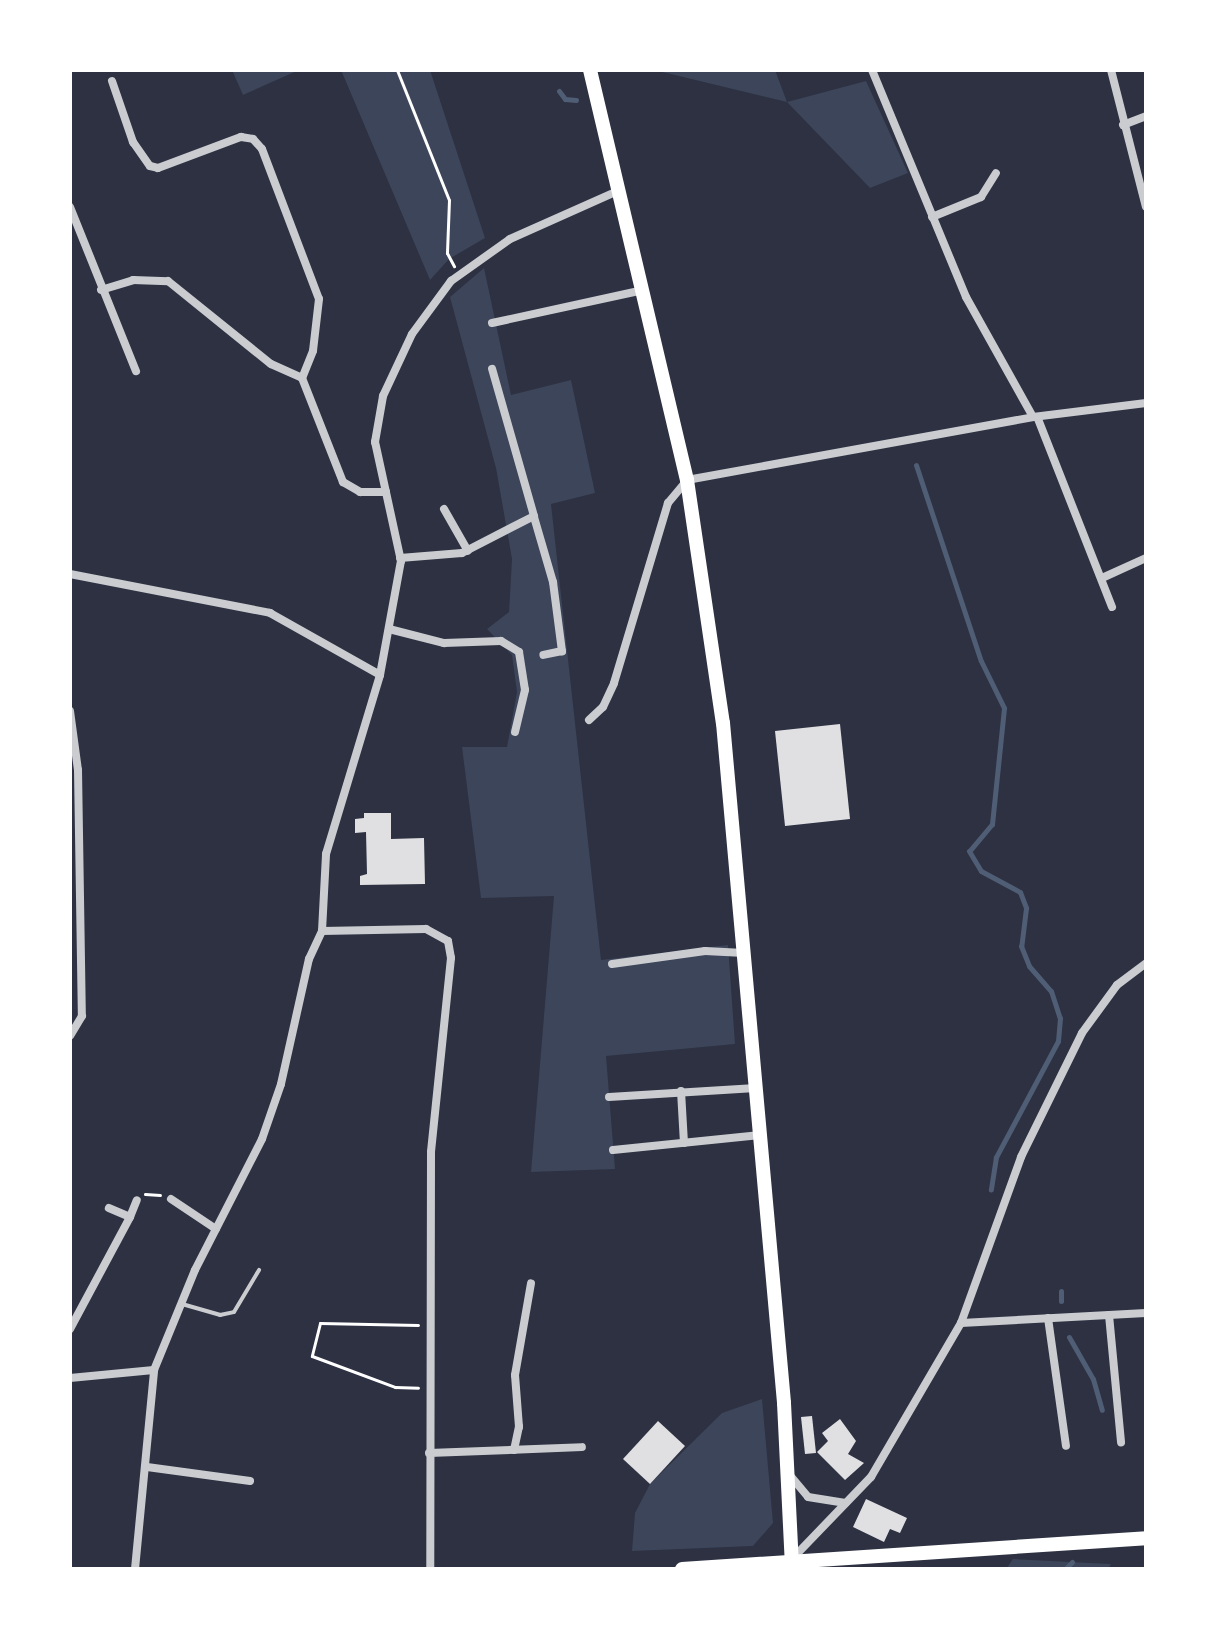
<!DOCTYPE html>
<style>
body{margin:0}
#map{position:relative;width:1216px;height:1639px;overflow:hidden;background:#2d3142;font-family:Ubuntu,sans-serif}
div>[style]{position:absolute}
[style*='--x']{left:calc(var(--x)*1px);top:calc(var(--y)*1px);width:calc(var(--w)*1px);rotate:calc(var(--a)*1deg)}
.green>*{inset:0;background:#3c4559}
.stream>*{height:5px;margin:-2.5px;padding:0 2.5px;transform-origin:2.5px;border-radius:2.5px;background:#4f5d75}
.building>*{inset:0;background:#e0e0e3}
.path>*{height:3px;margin:-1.5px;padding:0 1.5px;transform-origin:1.5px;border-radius:1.5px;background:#fff}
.service>*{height:4px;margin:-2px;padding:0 2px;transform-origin:2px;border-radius:2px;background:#caccd0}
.minor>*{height:8px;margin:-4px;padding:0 4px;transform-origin:4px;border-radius:4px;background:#caccd0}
.primary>*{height:14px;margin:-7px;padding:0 7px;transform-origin:7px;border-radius:7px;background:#fff}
span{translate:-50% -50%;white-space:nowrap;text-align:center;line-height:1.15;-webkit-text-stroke:6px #fff;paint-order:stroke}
.frame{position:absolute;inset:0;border:72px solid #fff;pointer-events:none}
</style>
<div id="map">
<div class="green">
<i style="clip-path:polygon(232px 70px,299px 70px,243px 95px)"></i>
<i style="clip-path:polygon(341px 70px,430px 70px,485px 238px,449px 259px,430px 280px)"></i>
<i style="clip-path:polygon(654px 70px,775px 70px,787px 102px,866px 81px,908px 173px,870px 188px,787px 102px)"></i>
<i style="clip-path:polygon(484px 268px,511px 395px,571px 380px,595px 493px,551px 504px,601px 960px,728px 945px,735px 1044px,606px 1056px,615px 1169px,531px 1172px,554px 896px,481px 898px,462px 747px,507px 747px,517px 692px,512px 655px,487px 629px,509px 612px,512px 559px,496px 468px,450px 297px)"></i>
<i style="clip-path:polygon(762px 1399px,773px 1523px,753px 1546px,632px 1551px,635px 1513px,650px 1484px,722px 1413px)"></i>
<i style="clip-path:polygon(1013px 1559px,1111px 1564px,1108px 1569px,1006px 1569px)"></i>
</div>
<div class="stream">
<i style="--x:559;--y:91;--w:10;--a:53"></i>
<i style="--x:565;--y:99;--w:11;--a:5"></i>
<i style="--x:916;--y:465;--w:206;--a:71.7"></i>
<i style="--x:981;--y:661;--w:52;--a:63.9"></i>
<i style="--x:1004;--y:708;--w:117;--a:95.9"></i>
<i style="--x:992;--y:824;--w:35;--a:130"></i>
<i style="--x:969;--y:851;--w:23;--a:59"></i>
<i style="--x:981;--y:871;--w:44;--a:28.3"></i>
<i style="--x:1020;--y:892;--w:17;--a:69"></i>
<i style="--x:1026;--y:908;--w:38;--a:97"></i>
<i style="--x:1021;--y:946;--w:22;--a:68"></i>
<i style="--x:1029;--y:966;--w:33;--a:49"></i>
<i style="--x:1051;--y:991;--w:28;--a:72"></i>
<i style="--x:1060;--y:1018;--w:23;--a:95"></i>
<i style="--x:1058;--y:1041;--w:132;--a:118.1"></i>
<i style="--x:996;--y:1157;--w:33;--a:99"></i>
<i style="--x:1061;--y:1301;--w:10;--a:-90"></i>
<i style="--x:1069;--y:1337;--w:48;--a:60.3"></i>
<i style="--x:1093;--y:1379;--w:32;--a:74"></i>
<i style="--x:1065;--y:1569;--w:10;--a:-45"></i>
</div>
<div class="building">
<i style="clip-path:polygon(840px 724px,850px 819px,785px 826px,775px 731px)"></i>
<i style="clip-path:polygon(364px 813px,391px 813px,391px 839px,424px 838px,425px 884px,360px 885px,360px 876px,367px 874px,366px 832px,355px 833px,355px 819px,364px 818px)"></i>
<i style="clip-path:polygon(812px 1416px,816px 1453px,805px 1454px,801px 1417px)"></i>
<i style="clip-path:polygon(840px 1419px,856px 1441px,848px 1454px,864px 1463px,845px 1480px,817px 1452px,828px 1441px,822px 1433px)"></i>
<i style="clip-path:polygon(658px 1421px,685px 1446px,650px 1484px,623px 1459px)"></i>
<i style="clip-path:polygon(866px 1499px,907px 1518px,900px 1533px,890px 1529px,884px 1542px,853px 1527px)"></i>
</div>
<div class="path">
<i style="--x:397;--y:70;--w:140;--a:68.2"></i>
<i style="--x:449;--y:200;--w:53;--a:92.2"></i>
<i style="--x:447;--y:253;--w:15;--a:62"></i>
<i style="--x:145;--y:1194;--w:15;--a:4"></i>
<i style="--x:418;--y:1325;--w:98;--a:-178.8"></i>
<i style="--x:320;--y:1323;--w:34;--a:104"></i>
<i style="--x:312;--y:1356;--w:89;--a:20.5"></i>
<i style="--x:395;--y:1387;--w:23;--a:2"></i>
</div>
<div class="service">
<i style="--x:182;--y:1304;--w:40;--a:16"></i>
<i style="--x:220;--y:1315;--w:14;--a:-12"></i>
<i style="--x:234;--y:1312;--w:49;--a:-59.2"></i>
</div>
<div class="minor">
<i style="--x:872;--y:70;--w:246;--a:67.5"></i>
<i style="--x:966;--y:297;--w:137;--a:60.8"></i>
<i style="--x:1111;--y:70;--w:141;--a:75.7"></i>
<i style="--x:112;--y:81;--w:65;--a:71"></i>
<i style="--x:133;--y:142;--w:29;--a:55"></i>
<i style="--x:150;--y:166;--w:8;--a:14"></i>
<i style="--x:158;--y:168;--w:89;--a:-20.5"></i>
<i style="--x:241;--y:137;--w:12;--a:9"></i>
<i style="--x:253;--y:139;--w:13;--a:48"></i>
<i style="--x:262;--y:149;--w:160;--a:69.2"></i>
<i style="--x:319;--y:299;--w:52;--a:96.6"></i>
<i style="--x:313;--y:351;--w:29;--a:112"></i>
<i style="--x:1123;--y:125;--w:25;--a:-21"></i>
<i style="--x:70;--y:207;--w:177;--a:68.1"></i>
<i style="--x:932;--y:217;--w:53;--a:-22.2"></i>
<i style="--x:981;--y:197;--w:28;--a:-58"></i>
<i style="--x:101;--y:290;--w:34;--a:-17"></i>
<i style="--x:133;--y:280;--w:35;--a:2"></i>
<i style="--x:168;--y:281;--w:132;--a:38.9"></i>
<i style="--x:271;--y:364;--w:34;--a:24"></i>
<i style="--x:302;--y:378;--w:112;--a:68.5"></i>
<i style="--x:343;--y:482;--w:20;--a:30"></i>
<i style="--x:360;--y:492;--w:26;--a:0"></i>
<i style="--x:492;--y:323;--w:155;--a:-12.3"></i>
<i style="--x:1038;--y:419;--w:202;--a:68.5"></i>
<i style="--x:444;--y:509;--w:48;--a:60.3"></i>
<i style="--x:534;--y:517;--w:68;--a:73.7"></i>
<i style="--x:553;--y:582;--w:70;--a:82.6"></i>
<i style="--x:562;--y:651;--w:19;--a:168"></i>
<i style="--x:400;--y:558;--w:62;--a:-4.6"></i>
<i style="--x:462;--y:553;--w:81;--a:-27.2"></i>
<i style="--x:534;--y:516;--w:153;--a:-105.9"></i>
<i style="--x:70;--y:574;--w:204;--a:11"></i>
<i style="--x:270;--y:613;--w:126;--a:29.4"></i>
<i style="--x:1102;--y:578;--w:48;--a:-24.4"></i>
<i style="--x:389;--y:629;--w:57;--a:14.3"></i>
<i style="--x:444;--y:643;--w:57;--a:-2"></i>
<i style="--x:501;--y:641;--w:21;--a:31"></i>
<i style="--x:519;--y:652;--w:38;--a:81"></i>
<i style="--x:525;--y:690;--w:43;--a:103.4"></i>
<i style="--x:70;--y:711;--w:60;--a:82.3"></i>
<i style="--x:78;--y:770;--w:246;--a:89.1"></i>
<i style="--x:82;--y:1016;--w:23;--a:121"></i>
<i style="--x:589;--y:720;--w:19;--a:-43"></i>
<i style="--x:603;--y:707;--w:26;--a:-65"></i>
<i style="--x:614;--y:683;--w:188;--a:-73.3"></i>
<i style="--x:668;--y:503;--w:30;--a:-50"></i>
<i style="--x:687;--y:480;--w:352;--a:-10.3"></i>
<i style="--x:1033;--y:417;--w:114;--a:-7.1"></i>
<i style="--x:322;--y:931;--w:104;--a:-1.1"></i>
<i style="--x:426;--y:929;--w:25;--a:29"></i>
<i style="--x:448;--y:941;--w:17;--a:80"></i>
<i style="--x:451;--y:958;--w:195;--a:95.9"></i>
<i style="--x:431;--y:1152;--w:417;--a:90.1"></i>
<i style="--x:612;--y:964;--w:94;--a:-8"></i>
<i style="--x:705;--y:951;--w:39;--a:3"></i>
<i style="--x:681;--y:1091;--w:52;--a:86.7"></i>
<i style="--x:609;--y:1097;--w:147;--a:-3.5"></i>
<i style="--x:613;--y:1150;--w:148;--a:-5.8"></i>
<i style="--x:171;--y:1199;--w:54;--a:33.7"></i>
<i style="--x:130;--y:1217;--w:18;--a:-68"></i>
<i style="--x:1109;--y:1315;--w:128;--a:84.6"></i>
<i style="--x:1048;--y:1318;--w:129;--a:82"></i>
<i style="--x:961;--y:1323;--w:185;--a:-3.1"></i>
<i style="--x:70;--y:1329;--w:127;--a:-61.8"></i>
<i style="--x:130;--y:1217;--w:23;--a:-157"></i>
<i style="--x:70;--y:1378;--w:84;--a:-5.4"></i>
<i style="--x:514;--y:1450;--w:24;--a:-78"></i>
<i style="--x:519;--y:1427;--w:52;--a:-94.4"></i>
<i style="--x:515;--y:1375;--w:93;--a:-80.1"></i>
<i style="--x:429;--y:1453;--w:153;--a:-2.2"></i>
<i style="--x:147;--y:1467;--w:104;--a:7.7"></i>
<i style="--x:788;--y:1473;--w:31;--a:50"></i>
<i style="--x:808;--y:1497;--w:38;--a:9"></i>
<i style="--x:792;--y:1559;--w:114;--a:-46.1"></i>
<i style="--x:871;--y:1477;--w:178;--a:-59.7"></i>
<i style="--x:961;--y:1323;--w:177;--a:-70.1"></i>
<i style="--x:1021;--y:1157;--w:138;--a:-63.8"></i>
<i style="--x:1082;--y:1033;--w:59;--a:-53.9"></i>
<i style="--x:1117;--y:985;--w:36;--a:-37"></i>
<i style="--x:135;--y:1569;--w:200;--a:-84.5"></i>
<i style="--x:154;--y:1370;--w:108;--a:-67.7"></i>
<i style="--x:195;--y:1270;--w:147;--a:-62.9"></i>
<i style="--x:262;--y:1139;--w:58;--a:-70.9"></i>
<i style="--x:281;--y:1084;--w:128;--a:-77.4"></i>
<i style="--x:309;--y:959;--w:31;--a:-65"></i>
<i style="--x:322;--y:931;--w:77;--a:-87"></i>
<i style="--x:326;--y:854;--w:187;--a:-73.2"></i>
<i style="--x:380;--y:675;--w:116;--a:-79.6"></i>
<i style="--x:401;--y:561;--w:122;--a:-102.3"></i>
<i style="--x:375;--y:442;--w:47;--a:-80.1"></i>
<i style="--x:383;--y:396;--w:68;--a:-64.9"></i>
<i style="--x:412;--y:334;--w:66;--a:-53.7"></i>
<i style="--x:451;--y:281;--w:72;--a:-35.4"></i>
<i style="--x:510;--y:239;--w:120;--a:-24"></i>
</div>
<div class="primary">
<i style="--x:590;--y:70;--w:421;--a:76.7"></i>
<i style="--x:687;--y:480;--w:246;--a:81.6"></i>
<i style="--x:723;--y:723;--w:683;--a:84.87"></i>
<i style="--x:784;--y:1403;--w:166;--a:87.2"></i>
<i style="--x:682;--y:1569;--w:465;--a:-3.8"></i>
</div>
<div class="frame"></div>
</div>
